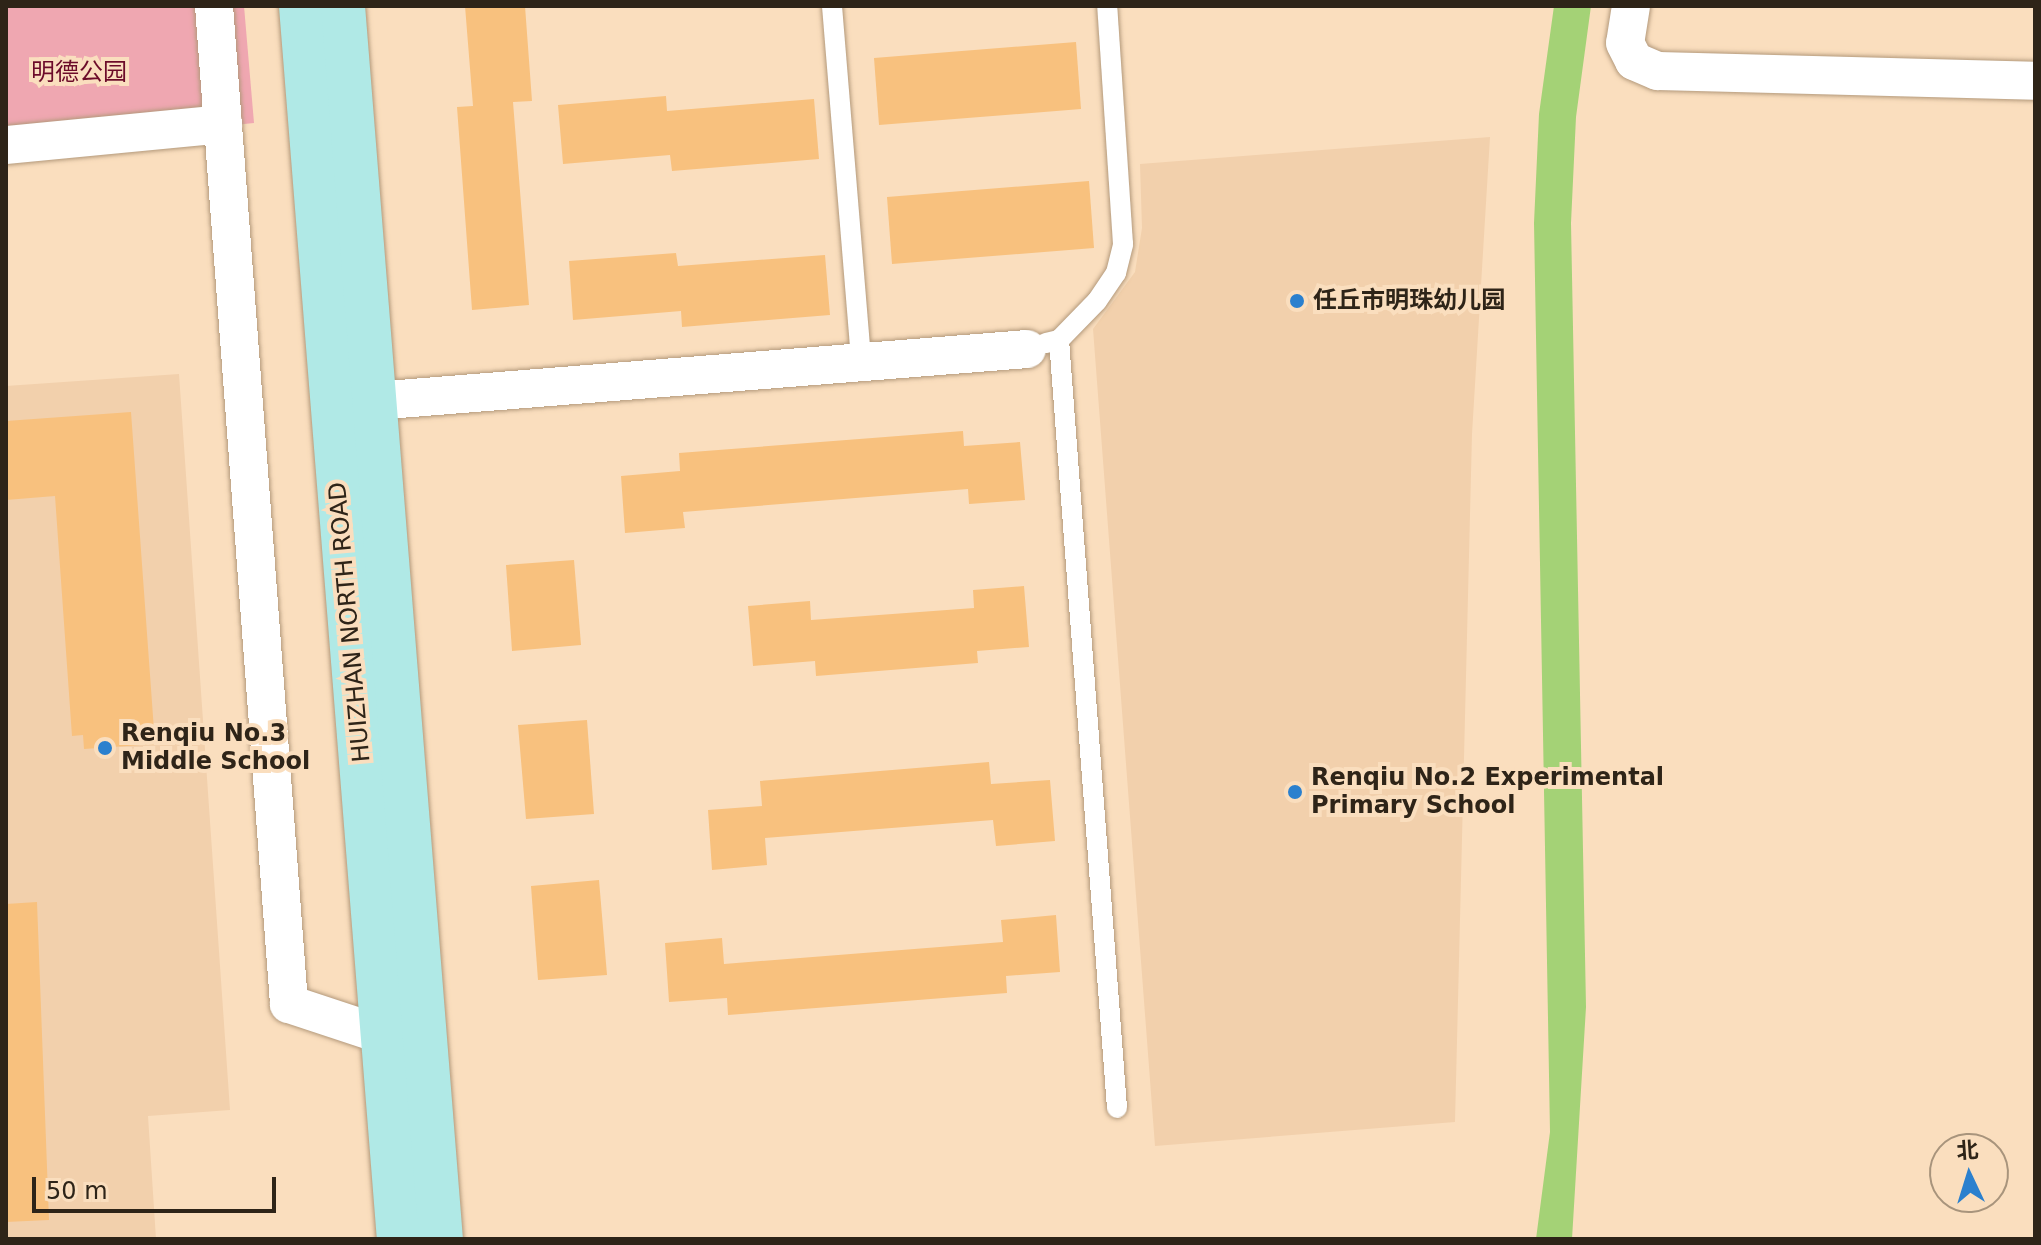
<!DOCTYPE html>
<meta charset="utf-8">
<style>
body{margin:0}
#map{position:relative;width:2041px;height:1245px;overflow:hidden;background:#fadebe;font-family:"DejaVu Sans","Noto Sans SC",sans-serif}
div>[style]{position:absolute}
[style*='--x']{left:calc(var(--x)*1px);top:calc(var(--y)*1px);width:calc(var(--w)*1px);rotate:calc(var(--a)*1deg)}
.built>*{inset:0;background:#f2d0ac}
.green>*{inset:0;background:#efa7b1}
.water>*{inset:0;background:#a4d276}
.building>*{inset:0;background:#f8c17e}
.roads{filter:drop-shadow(0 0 2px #b3997b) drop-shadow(0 0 2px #b3997b)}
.lane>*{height:20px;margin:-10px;padding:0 10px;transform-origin:10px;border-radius:10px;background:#fff}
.street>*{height:38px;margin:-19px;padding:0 19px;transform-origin:19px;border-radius:19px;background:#fff}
.primary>*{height:44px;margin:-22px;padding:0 22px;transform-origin:22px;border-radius:22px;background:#b0e9e6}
.dots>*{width:22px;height:22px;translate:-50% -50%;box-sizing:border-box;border:4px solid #fadebe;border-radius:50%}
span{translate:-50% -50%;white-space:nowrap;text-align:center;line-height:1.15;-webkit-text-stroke:8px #fadebe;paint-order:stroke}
.park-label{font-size:24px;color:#6c0b29}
.poi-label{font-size:24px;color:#2e2418;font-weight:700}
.left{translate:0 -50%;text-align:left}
.street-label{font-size:24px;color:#2e2418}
.frame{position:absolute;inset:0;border:8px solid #2e2418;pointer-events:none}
.north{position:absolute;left:1929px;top:1133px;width:80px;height:80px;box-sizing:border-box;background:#fadebe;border:2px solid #a8947c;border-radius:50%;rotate:356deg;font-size:22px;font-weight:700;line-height:32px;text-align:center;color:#2e2418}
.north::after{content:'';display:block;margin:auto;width:28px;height:36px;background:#2b80ce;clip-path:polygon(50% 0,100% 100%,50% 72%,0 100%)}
.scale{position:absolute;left:32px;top:1177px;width:244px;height:36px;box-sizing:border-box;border:4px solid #2e2418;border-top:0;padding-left:10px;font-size:24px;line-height:28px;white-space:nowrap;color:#2e2418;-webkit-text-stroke:6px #fadebe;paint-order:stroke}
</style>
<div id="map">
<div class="built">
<i style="clip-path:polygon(1490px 137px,1472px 434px,1455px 1122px,1155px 1146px,1093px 329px,1135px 272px,1142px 228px,1140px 164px)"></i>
<i style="clip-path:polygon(179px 374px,230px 1110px,148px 1116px,156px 1239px,6px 1239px,6px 386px)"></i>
</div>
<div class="green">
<i style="clip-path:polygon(6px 6px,244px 6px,254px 123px,6px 148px)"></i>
</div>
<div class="water">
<i style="clip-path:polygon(1554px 6px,1591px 6px,1576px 117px,1571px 223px,1586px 1007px,1572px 1239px,1536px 1239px,1550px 1132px,1534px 223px,1539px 114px)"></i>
</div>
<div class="building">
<i style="clip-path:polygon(465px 6px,525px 6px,532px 101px,513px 102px,529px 305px,472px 310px,457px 107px,473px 106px)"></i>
<i style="clip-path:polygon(1076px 42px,1081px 109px,879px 125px,874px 58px)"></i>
<i style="clip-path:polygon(666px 96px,667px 111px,814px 99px,819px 159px,672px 171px,670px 155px,563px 164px,558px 105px)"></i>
<i style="clip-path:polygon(1089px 181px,1094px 248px,892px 264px,887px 197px)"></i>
<i style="clip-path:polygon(676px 253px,678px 266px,825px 255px,830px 315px,682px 327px,681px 311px,573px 320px,569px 261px)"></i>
<i style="clip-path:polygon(131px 412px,155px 744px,84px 749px,83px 735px,72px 736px,55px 496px,6px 500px,6px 421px)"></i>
<i style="clip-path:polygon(963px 431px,964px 446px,1020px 442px,1025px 500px,969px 504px,968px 489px,683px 512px,685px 528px,625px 533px,621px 476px,680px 471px,679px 453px)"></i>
<i style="clip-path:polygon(574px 560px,581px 645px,512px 651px,506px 565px)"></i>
<i style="clip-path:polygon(1024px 586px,1029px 647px,977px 651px,978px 663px,816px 676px,815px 661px,753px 666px,748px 606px,810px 601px,811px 620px,974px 608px,973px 590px)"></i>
<i style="clip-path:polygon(587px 720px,594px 814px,526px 819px,518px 725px)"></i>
<i style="clip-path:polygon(989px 762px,991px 784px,1050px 780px,1055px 841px,996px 846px,993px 820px,765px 838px,767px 865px,712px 870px,708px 810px,762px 806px,760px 781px)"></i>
<i style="clip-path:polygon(599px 880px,607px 975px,538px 980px,531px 886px)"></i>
<i style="clip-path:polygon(37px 902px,49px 1220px,6px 1222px,6px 904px)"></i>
<i style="clip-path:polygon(1056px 915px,1060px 972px,1006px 976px,1007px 993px,728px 1015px,727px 998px,669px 1002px,665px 943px,722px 938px,724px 964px,1003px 942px,1001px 920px)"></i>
</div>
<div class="roads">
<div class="lane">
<i style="--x:832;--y:6;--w:357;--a:85.3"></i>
<i style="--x:1059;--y:340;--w:770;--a:85.68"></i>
<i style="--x:1046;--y:343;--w:13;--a:-13"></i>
<i style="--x:1059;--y:340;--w:54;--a:-45.7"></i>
<i style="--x:1097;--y:301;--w:34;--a:-56"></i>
<i style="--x:1116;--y:273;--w:30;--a:-76"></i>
<i style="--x:1123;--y:244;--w:239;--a:-93.8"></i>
</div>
<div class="street">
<i style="--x:214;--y:6;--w:1001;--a:85.7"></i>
<i style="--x:289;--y:1004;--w:99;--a:18.3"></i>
<i style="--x:1631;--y:6;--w:37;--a:99"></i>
<i style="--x:1625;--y:43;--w:20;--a:63"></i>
<i style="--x:1634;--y:61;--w:26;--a:23"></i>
<i style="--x:1658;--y:71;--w:377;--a:1.5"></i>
<i style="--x:6;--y:145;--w:218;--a:-5.5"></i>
<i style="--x:374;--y:401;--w:655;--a:-4.55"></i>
</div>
<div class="primary">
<i style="--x:301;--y:6;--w:1237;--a:85.46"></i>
<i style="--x:343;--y:6;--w:1237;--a:85.46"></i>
</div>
</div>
<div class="dots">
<i style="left:1297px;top:301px;background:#2b80ce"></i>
<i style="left:105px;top:748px;background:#2b80ce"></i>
<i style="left:1295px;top:792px;background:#2b80ce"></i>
</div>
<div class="park-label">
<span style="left:79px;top:73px">明德公园</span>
</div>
<div class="poi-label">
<span class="left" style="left:1313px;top:301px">任丘市明珠幼儿园</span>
<span class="left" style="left:121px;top:748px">Renqiu No.3<br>Middle School</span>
<span class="left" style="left:1311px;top:792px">Renqiu No.2 Experimental<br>Primary School</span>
</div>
<div class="street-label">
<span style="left:350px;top:622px;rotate:-95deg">HUIZHAN NORTH ROAD</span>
</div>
<div class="frame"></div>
<div class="north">北</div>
<div class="scale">50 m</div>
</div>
